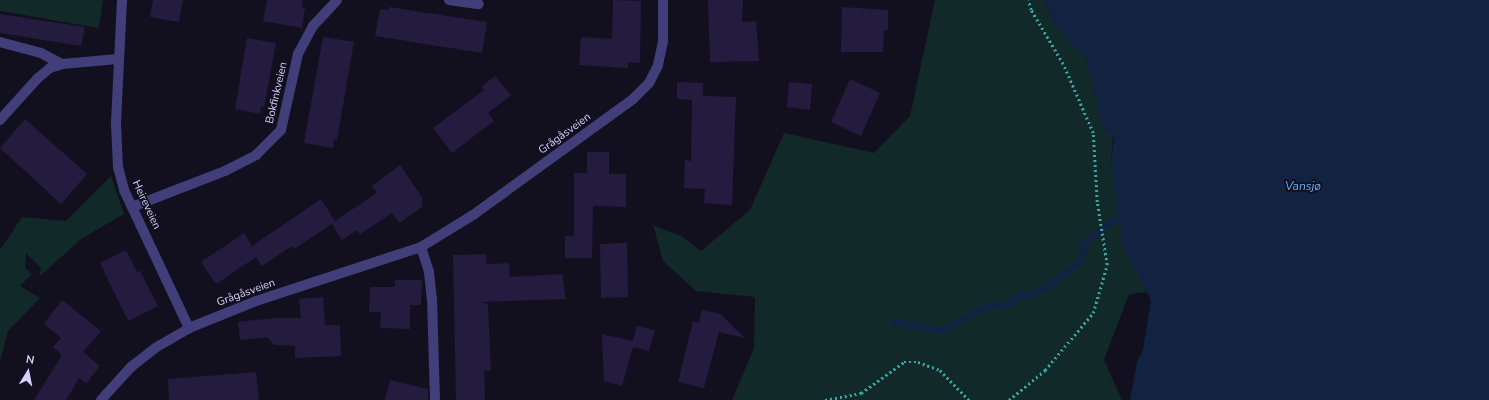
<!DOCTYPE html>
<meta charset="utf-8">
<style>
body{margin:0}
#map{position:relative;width:1489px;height:400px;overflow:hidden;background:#120f1f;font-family:"Nunito Sans",sans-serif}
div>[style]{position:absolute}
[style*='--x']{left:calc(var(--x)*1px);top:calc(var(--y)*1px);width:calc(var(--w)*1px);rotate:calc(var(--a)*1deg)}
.green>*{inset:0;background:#122929}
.water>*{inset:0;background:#112341}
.stream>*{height:7px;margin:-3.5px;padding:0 3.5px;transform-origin:3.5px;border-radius:3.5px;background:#112341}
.building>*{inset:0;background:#241c3f}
.path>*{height:2.5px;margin-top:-1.25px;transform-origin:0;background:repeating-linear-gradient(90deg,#38a8a4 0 2px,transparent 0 5px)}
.lane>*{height:10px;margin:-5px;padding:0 5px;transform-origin:5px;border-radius:5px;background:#413e7a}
.street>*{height:10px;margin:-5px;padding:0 5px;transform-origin:5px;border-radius:5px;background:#413e7a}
span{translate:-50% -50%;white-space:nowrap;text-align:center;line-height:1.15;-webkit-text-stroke:3.5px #120f1f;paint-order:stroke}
.street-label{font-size:11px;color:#d7d1fb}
.water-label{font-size:12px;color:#68aff2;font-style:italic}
.north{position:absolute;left:8px;top:352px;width:40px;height:40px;-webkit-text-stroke:3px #120f1f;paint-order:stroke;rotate:10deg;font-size:11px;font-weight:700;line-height:16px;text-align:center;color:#d7d1fb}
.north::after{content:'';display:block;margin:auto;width:14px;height:18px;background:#d7d1fb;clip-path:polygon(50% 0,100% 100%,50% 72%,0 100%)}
</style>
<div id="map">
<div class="green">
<i style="clip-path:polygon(0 0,103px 0,99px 28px,0 11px)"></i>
<i style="clip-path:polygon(935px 0,1046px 0,1052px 21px,1074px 47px,1085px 54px,1105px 129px,1113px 136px,1111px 159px,1149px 292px,1129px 294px,1104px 360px,1122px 400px,732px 400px,754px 348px,755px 297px,696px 291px,663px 261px,653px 225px,681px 236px,701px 251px,750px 210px,784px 133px,874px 153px,910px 116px)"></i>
<i style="clip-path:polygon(111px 176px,124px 214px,81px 239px,39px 277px,41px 268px,26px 253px,25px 268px,32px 274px,20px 286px,40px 298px,8px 331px,0 361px,0 250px,22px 217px,66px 221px)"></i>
</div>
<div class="water">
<i style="clip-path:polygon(1046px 0,1489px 0,1489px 400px,1130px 400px,1137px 362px,1143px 350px,1151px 300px,1123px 246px,1111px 159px,1114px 139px,1102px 126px,1085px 54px,1074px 47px,1052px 21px)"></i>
</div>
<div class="stream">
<i style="--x:893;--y:322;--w:50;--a:9.3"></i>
<i style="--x:942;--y:330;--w:52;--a:-27.6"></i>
<i style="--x:988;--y:306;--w:22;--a:-8"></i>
<i style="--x:1010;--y:303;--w:14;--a:-39"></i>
<i style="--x:1021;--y:294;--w:10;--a:6"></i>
<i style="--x:1031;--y:295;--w:17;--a:-28"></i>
<i style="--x:1046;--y:287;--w:43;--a:-37.4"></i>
<i style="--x:1080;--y:261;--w:11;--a:-68"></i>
<i style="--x:1084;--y:251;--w:5;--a:-112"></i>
<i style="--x:1082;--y:246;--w:6;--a:-59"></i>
<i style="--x:1085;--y:241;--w:41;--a:-36"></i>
</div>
<div class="building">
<i style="clip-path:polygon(153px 0,183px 0,179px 22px,150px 17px)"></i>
<i style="clip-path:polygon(267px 0,303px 0,302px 8px,305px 8px,302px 28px,263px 21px)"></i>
<i style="clip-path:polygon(613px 0,641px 1px,640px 63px,628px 62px,628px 68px,579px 65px,581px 37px,612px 39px)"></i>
<i style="clip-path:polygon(708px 0,743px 0,742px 22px,756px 21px,759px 61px,710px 62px)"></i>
<i style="clip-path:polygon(389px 7px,487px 22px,482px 53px,375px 36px,380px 9px,389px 10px)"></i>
<i style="clip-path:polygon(842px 7px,888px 10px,888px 30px,884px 30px,883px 52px,841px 52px)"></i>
<i style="clip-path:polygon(0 14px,85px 27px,81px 46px,0 33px)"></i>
<i style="clip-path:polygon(323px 37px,354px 42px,337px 140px,334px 139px,333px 148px,304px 143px)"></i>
<i style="clip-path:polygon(247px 38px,276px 43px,264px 107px,261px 107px,260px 114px,235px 109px)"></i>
<i style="clip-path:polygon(495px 76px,511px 95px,488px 113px,494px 121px,452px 153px,433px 128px,484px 90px,482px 86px)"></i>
<i style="clip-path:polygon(850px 79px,880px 93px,861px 136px,831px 122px)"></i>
<i style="clip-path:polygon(677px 82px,703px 83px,703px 96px,736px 97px,732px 205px,704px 203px,705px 189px,684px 188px,685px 160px,691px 161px,692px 100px,677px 99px)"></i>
<i style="clip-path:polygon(789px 82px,812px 84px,810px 110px,787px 107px)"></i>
<i style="clip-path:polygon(25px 119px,87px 174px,61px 204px,0 148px)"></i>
<i style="clip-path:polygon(587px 152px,609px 152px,609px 174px,626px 174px,626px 207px,593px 206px,592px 258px,565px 258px,565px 236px,574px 236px,574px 173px,587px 173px)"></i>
<i style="clip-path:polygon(400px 165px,422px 197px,422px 207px,399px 223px,392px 213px,360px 234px,357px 230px,342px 240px,332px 224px,294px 249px,292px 246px,262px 266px,256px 257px,216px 284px,201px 262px,244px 233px,252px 246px,321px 199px,335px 221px,377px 193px,372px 186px)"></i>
<i style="clip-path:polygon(627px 243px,628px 297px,601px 298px,600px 244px)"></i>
<i style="clip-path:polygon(126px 250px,137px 272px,140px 271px,158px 306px,128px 321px,100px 263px)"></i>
<i style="clip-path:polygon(486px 254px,487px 264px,509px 263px,510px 277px,562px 274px,566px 299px,480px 302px,488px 304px,491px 370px,484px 371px,485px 400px,456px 400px,453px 255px)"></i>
<i style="clip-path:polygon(395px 280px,422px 280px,421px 305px,410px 305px,410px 329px,380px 328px,381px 312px,369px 312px,370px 287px,395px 287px)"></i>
<i style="clip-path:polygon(323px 297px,325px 325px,340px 325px,341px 356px,295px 358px,295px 346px,274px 345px,267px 337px,240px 340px,238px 322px,275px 318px,301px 318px,299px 299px)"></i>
<i style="clip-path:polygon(62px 300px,101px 331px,83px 352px,100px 366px,86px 384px,79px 378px,66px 400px,34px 400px,62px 355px,53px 347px,61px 338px,44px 324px)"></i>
<i style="clip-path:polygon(702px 310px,720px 314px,745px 338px,719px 332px,704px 388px,678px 382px,693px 321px,699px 323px)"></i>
<i style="clip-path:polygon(637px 326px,655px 330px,649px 351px,633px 347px,622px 386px,604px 381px,602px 334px,633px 341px)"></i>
<i style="clip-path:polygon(256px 372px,259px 400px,169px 400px,168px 379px)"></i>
<i style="clip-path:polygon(390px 380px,428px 389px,428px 400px,385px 400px)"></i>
</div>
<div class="path">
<i style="--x:825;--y:400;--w:37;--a:-11"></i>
<i style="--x:861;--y:393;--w:53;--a:-35.8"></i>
<i style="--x:904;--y:362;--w:14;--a:0"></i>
<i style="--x:918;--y:362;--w:23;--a:20"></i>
<i style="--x:940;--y:370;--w:42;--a:46"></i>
<i style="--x:1009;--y:400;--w:47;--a:-39.8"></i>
<i style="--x:1045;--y:370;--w:75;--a:-49.9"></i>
<i style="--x:1093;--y:313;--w:50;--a:-73.7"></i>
<i style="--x:1107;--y:265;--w:64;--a:-99"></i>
<i style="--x:1097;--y:202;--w:69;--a:-93.3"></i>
<i style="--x:1093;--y:133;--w:75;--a:-113.5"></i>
<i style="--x:1063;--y:64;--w:63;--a:-120.7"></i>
<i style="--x:1031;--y:10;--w:10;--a:-107"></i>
</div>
<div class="lane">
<i style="--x:0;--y:42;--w:42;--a:15"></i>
<i style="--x:41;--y:53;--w:24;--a:28"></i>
</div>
<div class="street">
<i style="--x:122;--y:0;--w:124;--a:92.8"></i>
<i style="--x:116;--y:124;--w:43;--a:87.3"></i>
<i style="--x:118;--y:167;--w:24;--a:75"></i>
<i style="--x:124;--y:190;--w:153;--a:64.8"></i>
<i style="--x:449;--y:0;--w:30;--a:8"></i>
<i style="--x:0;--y:120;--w:57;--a:-47.9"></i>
<i style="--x:38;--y:78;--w:16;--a:-40"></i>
<i style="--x:50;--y:68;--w:13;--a:-18"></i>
<i style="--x:62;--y:64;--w:56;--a:-5.1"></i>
<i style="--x:132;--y:207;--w:100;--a:-21.2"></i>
<i style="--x:225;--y:171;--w:35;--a:-27"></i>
<i style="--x:256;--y:155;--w:35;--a:-45"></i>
<i style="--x:281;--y:130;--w:78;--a:-77.4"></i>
<i style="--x:298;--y:54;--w:32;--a:-62"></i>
<i style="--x:313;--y:26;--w:35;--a:-47"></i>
<i style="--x:421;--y:247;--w:26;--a:72"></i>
<i style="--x:429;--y:272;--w:27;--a:84"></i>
<i style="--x:432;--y:299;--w:101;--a:88.3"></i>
<i style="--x:101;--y:400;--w:45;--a:-47.7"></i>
<i style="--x:131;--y:367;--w:31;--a:-38"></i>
<i style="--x:155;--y:348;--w:39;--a:-30"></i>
<i style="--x:189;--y:328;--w:72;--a:-21.9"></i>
<i style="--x:256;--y:301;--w:174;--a:-18.1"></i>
<i style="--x:421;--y:247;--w:61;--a:-31.6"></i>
<i style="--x:473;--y:215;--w:198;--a:-35.9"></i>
<i style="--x:633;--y:99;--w:23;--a:-45"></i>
<i style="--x:649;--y:83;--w:20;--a:-63"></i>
<i style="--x:658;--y:65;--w:24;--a:-78"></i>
<i style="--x:663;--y:42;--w:42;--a:-90"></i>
</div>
<div class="street-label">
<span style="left:277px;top:93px;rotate:-77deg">Bokfinkveien</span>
<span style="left:565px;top:134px;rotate:-36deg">Grågåsveien</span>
<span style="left:146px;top:205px;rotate:65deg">Heireveien</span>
<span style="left:246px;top:293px;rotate:-20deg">Grågåsveien</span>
</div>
<div class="water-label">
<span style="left:1303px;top:187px">Vansjø</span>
</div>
<div class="north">N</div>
</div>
